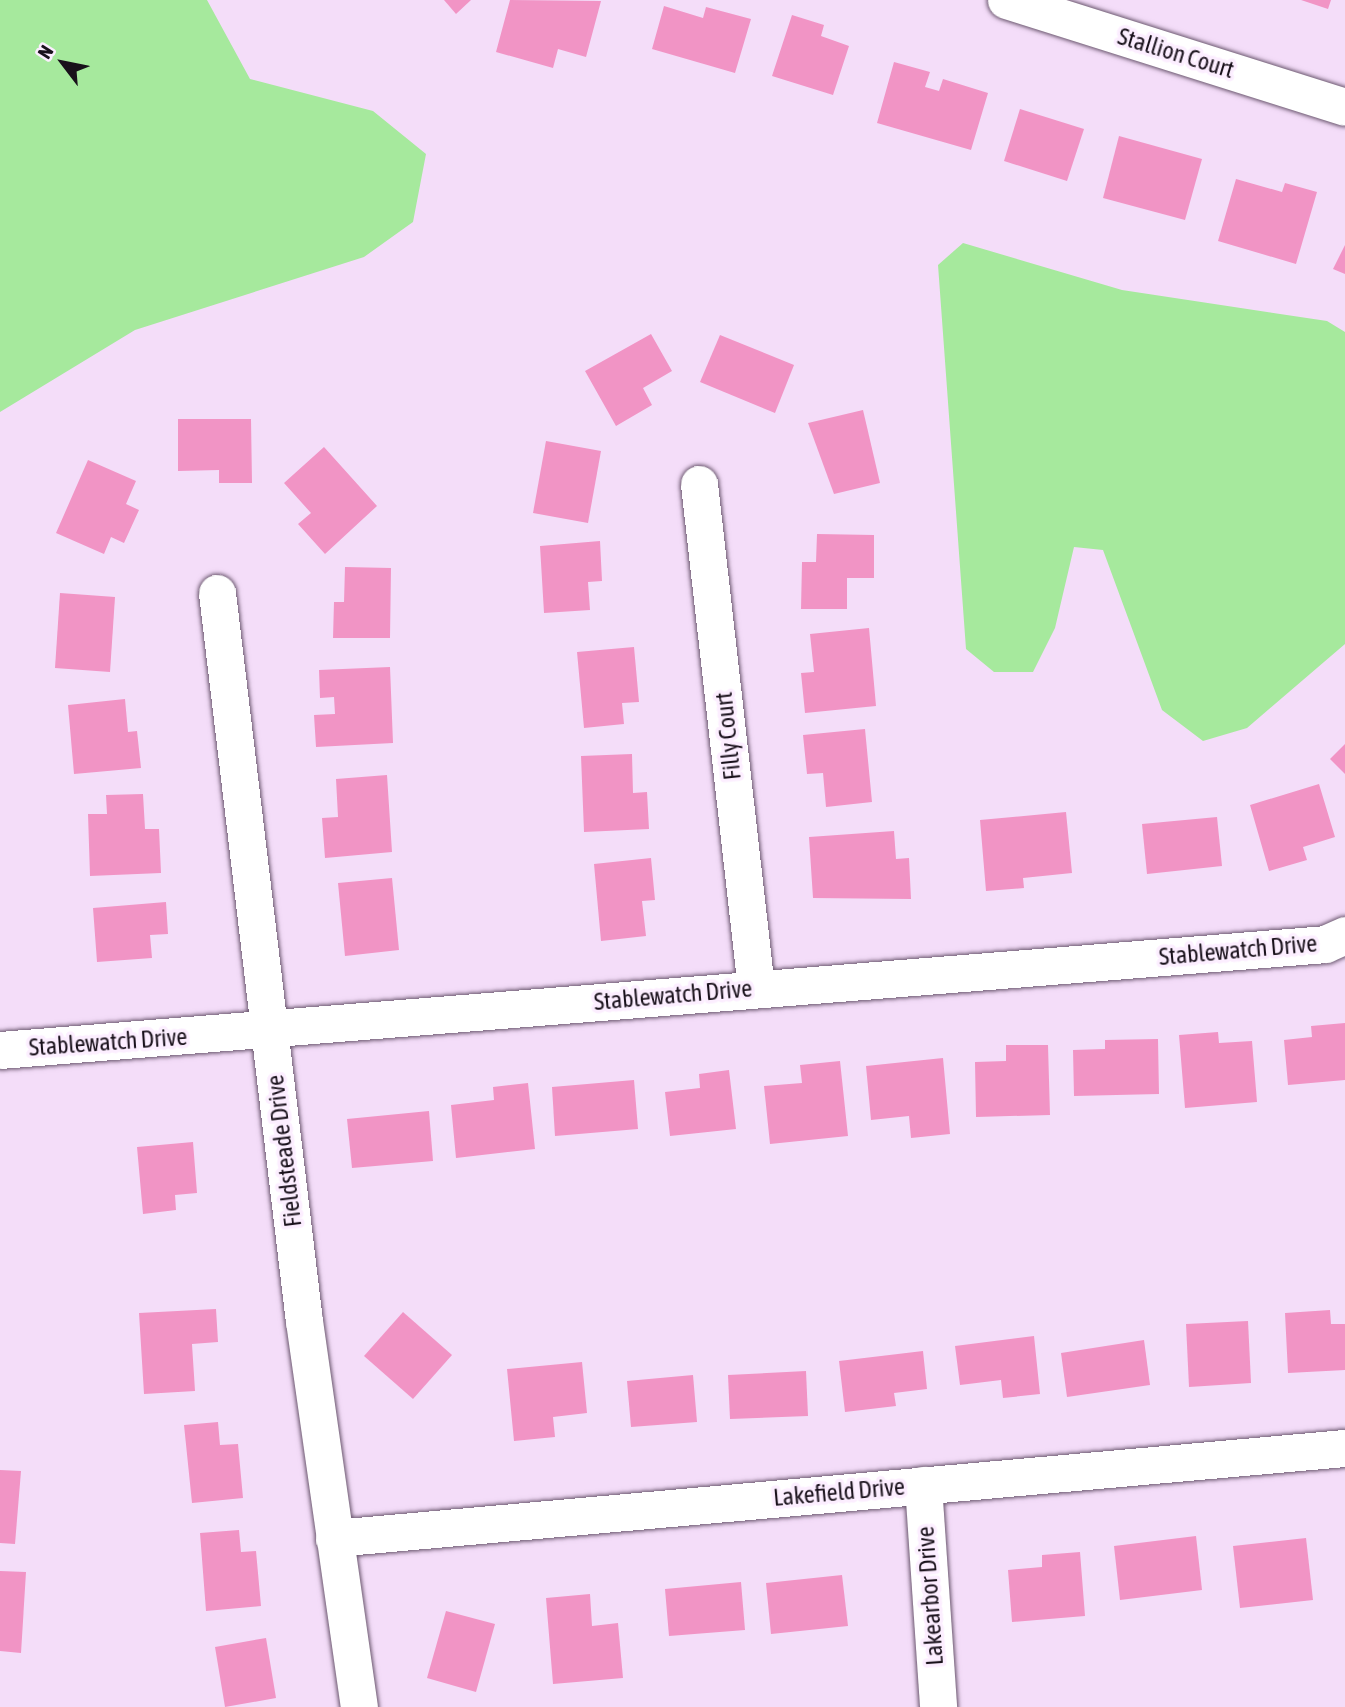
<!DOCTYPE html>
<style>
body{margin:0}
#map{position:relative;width:1345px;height:1707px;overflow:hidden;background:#f4ddf9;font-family:"Asap Condensed",sans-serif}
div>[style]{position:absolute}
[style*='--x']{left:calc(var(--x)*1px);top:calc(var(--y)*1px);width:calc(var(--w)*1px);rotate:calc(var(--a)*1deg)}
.green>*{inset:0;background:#a6e99d}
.building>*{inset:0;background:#f194c5}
.roads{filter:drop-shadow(0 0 2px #6c5870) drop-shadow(0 0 2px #6c5870)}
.minor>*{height:37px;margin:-18.5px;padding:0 18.5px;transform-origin:18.5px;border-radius:18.5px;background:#fff}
span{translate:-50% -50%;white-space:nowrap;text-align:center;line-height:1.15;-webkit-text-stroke:7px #fceeff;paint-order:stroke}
.street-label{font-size:24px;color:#19111b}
.north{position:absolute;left:28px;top:28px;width:70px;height:70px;-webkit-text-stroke:5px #fceeff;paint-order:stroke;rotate:302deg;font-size:19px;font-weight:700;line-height:28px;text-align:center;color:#19111b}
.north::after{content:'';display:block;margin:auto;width:24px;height:32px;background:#19111b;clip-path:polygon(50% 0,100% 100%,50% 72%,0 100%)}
</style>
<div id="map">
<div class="green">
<i style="clip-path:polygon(0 0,207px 0,250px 79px,373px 111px,426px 154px,413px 222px,364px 257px,135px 330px,0 412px)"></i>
<i style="clip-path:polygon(963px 243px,1122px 290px,1327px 321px,1345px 332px,1345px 644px,1247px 728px,1203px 741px,1162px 710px,1103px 550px,1074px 547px,1055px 628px,1033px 672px,994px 672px,966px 649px,938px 265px)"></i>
</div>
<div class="building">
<i style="clip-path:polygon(444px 0,471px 0,456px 14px)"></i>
<i style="clip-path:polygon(510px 0,601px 1px,586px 57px,558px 49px,553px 68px,496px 52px)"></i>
<i style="clip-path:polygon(1301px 0,1331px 0,1328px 9px)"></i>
<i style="clip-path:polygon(664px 6px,703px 18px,706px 7px,751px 19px,735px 73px,652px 49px)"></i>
<i style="clip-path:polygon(792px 15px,824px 25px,821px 36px,849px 46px,833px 95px,772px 76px)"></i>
<i style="clip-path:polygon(894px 62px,930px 72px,925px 87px,939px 91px,943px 79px,988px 93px,971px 150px,877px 123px)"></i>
<i style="clip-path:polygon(1020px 109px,1084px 129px,1067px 181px,1004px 161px)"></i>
<i style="clip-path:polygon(1119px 136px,1202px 159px,1185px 220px,1103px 198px)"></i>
<i style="clip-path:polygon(1236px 179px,1282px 192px,1285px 183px,1317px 192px,1296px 264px,1218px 241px)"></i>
<i style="clip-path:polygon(1345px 245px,1345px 274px,1333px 269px)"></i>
<i style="clip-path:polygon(651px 334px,672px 371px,643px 388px,652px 405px,616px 426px,585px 371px)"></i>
<i style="clip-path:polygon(720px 335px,794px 365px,775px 413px,700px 382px)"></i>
<i style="clip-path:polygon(863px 410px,880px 483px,834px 494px,808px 423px)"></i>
<i style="clip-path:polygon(178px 419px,251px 419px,252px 483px,219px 483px,219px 470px,178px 471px)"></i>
<i style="clip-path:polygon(546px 441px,601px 451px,588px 523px,533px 513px)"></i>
<i style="clip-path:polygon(324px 447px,377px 506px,325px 554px,298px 524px,311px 513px,284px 483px)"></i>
<i style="clip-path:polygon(88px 460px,136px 481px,126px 504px,139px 510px,124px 543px,111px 537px,104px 554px,56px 533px)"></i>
<i style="clip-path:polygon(817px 534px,874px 535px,874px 578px,847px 578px,847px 609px,801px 609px,802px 562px,816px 562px)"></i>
<i style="clip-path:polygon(600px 541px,602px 581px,588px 582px,590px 610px,544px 613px,540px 546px)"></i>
<i style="clip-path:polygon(345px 567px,391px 568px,390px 638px,333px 638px,334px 602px,344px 602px)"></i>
<i style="clip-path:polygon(60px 593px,115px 597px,110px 672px,55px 668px)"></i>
<i style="clip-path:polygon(869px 628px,876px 706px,805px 713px,801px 673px,814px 672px,810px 634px)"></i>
<i style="clip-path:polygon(634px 647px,639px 702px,622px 703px,624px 724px,584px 728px,577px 652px)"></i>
<i style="clip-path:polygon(390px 667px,393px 743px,316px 747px,314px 715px,335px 714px,334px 697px,320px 698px,319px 670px)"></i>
<i style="clip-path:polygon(125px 699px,128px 732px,137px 731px,141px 768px,74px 774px,68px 705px)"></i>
<i style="clip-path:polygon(865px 729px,872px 802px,826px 807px,823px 773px,807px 774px,803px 735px)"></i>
<i style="clip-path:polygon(1345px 744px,1345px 774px,1330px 759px)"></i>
<i style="clip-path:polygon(632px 754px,633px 793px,647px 792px,649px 829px,584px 832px,581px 756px)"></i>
<i style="clip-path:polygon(387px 775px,392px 852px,325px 858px,322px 818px,338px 817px,336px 779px)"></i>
<i style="clip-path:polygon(1319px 784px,1335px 837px,1303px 847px,1307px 860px,1269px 871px,1250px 805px)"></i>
<i style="clip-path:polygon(143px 794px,145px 829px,159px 829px,161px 873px,90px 876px,88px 814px,107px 814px,106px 795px)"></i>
<i style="clip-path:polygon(1066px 812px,1072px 873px,1023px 878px,1024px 888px,986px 891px,980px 820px)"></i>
<i style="clip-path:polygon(1217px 817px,1222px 866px,1147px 874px,1142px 824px)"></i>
<i style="clip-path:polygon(894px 831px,896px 859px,909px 858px,911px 899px,813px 898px,809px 837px)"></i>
<i style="clip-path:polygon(651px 858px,655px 900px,642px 901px,646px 936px,601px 941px,594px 864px)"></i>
<i style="clip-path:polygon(392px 878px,399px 950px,345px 956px,338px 883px)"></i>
<i style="clip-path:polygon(166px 902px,168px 934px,150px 935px,152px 958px,97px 962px,93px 908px)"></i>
<i style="clip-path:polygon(1345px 1023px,1345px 1080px,1288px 1085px,1284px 1040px,1312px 1037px,1311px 1026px)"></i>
<i style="clip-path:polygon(1218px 1032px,1219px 1043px,1252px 1041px,1257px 1102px,1185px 1108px,1179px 1035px)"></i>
<i style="clip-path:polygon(1158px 1039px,1159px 1094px,1074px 1096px,1073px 1050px,1105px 1049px,1105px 1040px)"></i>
<i style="clip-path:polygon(1006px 1045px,1048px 1045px,1050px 1115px,976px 1117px,975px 1062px,1006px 1061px)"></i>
<i style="clip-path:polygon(943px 1058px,950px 1134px,911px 1138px,909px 1116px,871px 1120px,866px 1066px)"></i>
<i style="clip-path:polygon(840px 1061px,848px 1136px,770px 1144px,764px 1086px,802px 1083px,800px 1065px)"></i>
<i style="clip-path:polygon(729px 1070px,736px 1129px,670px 1136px,665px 1092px,700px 1088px,699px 1074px)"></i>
<i style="clip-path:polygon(634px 1080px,638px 1129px,555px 1136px,552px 1087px)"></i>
<i style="clip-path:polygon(528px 1083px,535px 1149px,456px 1158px,451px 1105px,494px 1100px,493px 1087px)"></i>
<i style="clip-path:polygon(429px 1111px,433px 1161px,352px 1168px,347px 1119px)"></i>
<i style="clip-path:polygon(193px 1142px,197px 1193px,175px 1195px,176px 1210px,143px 1214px,137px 1147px)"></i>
<i style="clip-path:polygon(216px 1309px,218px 1342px,192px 1344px,195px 1391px,144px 1394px,139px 1313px)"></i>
<i style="clip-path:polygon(1330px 1310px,1331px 1324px,1345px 1324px,1345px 1370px,1288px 1373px,1285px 1313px)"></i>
<i style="clip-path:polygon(403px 1312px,452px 1355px,413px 1399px,364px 1356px)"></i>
<i style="clip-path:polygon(1248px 1321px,1251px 1383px,1189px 1387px,1186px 1324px)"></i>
<i style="clip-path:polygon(1034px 1336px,1040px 1394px,1003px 1398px,1001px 1380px,960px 1385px,955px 1346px)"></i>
<i style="clip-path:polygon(1144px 1340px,1150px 1385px,1067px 1397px,1061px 1353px)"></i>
<i style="clip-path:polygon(923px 1351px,927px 1389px,894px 1393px,896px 1406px,845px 1412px,839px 1361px)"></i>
<i style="clip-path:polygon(582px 1362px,587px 1413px,553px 1417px,555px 1437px,514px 1441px,507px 1369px)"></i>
<i style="clip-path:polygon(806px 1371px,808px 1416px,730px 1419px,728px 1375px)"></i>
<i style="clip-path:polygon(693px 1375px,697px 1422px,631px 1427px,627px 1381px)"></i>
<i style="clip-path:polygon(218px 1422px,220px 1445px,238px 1444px,243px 1498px,192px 1503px,184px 1425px)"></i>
<i style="clip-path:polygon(0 1470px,21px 1471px,15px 1544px,0 1543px)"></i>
<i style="clip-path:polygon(239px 1530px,241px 1552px,256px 1551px,261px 1606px,206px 1611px,200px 1533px)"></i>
<i style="clip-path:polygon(1196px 1536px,1202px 1590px,1120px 1600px,1114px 1546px)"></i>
<i style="clip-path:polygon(1306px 1538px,1313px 1600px,1240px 1608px,1233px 1546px)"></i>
<i style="clip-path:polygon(1080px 1552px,1085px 1616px,1012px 1622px,1008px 1570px,1042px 1567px,1042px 1555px)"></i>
<i style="clip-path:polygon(0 1571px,26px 1572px,21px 1653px,0 1651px)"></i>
<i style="clip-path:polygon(842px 1575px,848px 1626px,771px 1634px,766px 1583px)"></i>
<i style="clip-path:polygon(741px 1582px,745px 1630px,669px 1636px,665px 1589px)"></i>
<i style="clip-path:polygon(590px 1594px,592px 1626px,618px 1623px,623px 1678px,553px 1684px,546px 1598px)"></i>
<i style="clip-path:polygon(446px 1611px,495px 1624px,476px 1692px,427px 1678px)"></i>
<i style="clip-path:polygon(266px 1638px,276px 1698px,225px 1707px,215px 1647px)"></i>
</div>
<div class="roads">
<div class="minor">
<i style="--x:1006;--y:0;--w:355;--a:17.5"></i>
<i style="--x:699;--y:484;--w:507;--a:83.55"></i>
<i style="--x:217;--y:593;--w:733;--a:83.19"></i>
<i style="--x:304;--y:1321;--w:390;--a:81.9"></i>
<i style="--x:0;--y:1050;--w:1329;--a:-4.57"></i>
<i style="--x:1325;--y:944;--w:22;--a:-24"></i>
<i style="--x:923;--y:1485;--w:223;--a:86.1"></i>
<i style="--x:334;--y:1538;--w:1015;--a:-5.09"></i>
</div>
</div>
<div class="street-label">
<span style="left:1176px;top:53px;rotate:17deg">Stallion Court</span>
<span style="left:728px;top:736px;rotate:-96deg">Filly Court</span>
<span style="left:1238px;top:950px;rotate:-5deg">Stablewatch Drive</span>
<span style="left:673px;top:995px;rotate:-5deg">Stablewatch Drive</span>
<span style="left:108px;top:1042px;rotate:-4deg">Stablewatch Drive</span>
<span style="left:284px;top:1151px;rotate:-97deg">Fieldsteade Drive</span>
<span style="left:839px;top:1492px;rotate:-5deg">Lakefield Drive</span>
<span style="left:930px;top:1596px;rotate:-94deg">Lakearbor Drive</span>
</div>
<div class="north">N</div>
</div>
